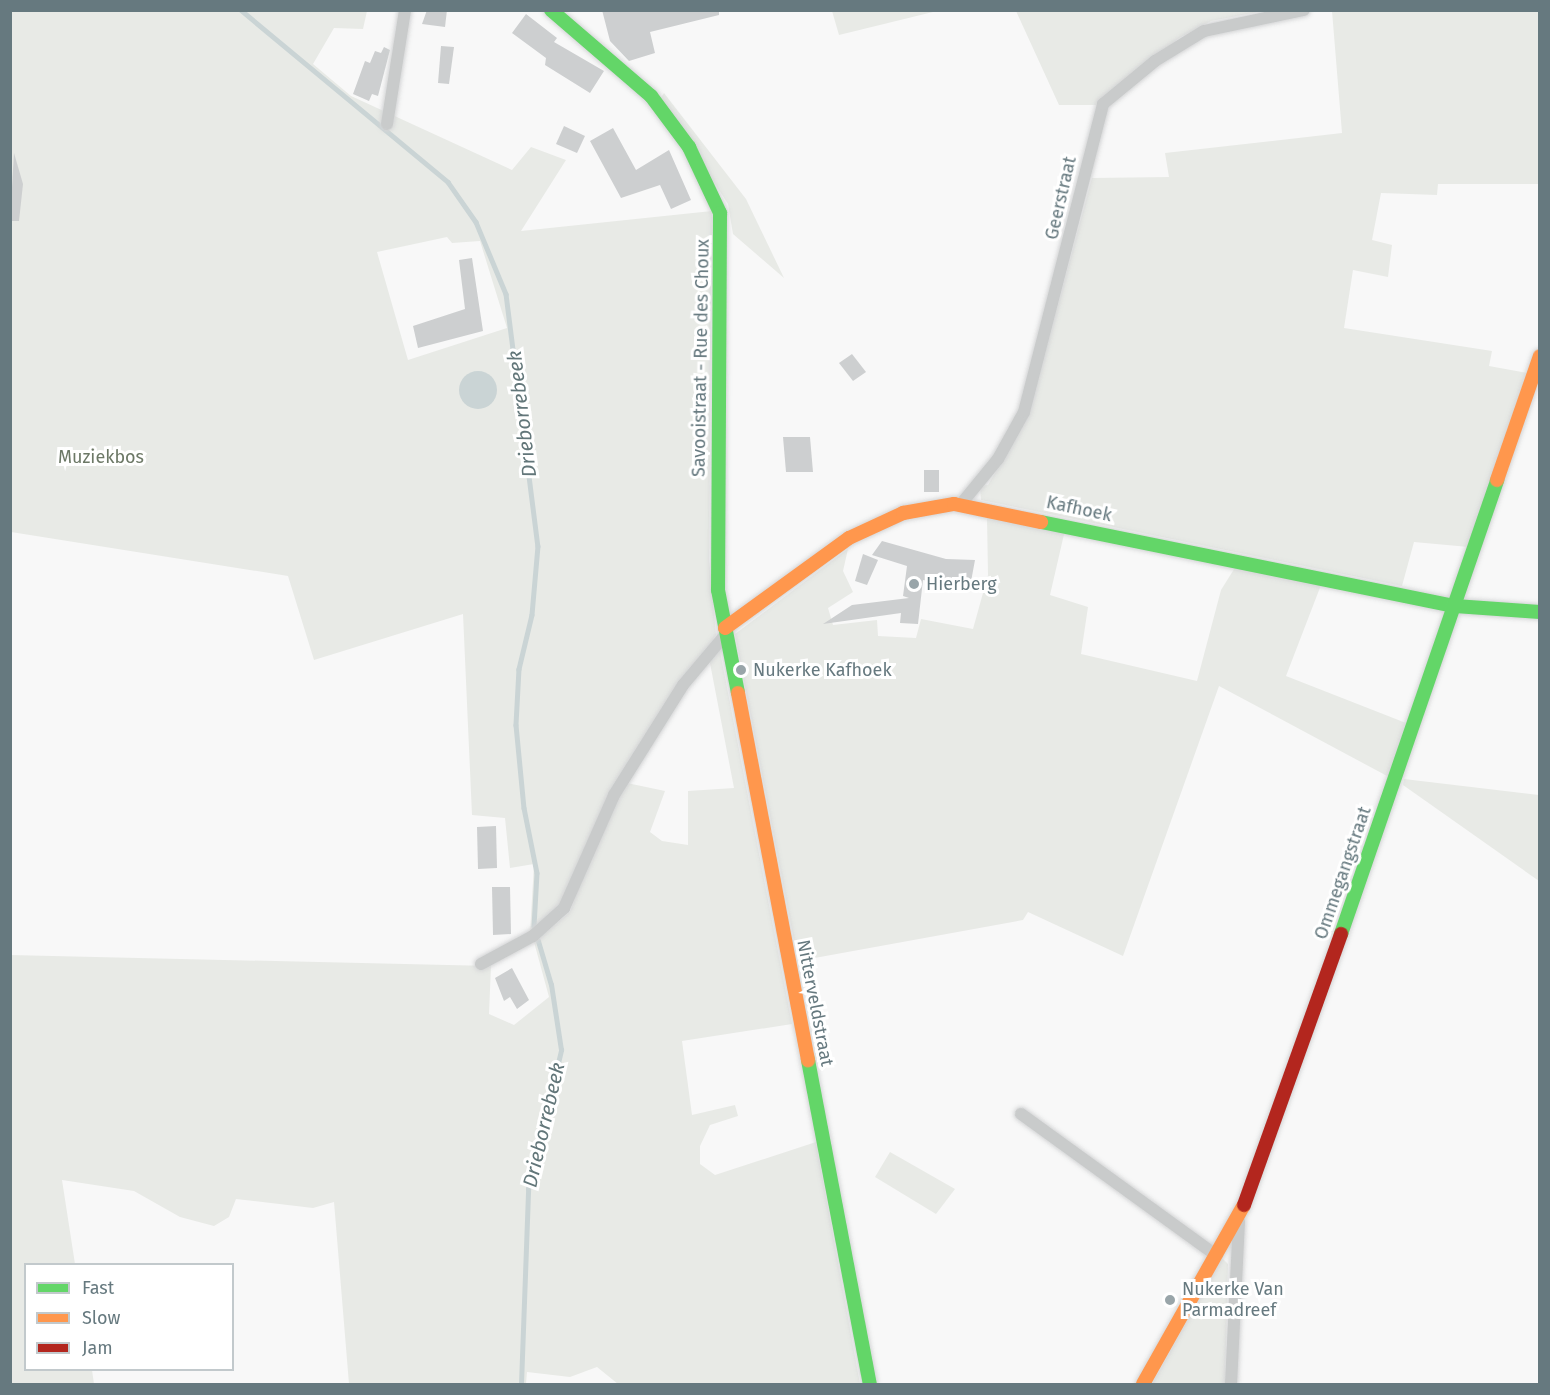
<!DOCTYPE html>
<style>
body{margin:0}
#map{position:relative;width:1550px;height:1395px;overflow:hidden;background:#f8f8f8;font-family:"Fira Sans",sans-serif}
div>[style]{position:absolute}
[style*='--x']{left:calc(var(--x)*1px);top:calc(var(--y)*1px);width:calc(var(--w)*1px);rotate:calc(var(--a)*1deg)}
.green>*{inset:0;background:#e8eae6}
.water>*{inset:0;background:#cad4d5}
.round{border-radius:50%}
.stream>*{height:4.5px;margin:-2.25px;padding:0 2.25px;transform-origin:2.25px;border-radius:2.25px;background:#cad4d5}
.building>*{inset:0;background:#cdcfd0}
.roads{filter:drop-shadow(0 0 2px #d4d5d6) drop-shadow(0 0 2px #d4d5d6)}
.street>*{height:12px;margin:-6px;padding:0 6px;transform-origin:6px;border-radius:6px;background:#c9cbcb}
.fast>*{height:14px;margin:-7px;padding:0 7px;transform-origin:7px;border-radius:7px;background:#63d668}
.slow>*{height:14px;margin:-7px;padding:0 7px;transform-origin:7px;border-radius:7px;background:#ff974d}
.jam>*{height:14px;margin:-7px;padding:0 7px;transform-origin:7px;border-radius:7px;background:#b3261e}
.dots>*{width:16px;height:16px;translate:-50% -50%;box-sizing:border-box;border:3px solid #fff;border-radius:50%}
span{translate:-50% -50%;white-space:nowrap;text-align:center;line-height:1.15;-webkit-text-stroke:6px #fff;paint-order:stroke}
.street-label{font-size:18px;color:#66797f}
.park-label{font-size:18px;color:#6c7866}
.poi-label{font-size:18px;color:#66797f}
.left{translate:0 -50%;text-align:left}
.water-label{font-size:20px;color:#627679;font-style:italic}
.frame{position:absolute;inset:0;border:12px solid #66797f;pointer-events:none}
.legend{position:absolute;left:24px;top:1263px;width:210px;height:108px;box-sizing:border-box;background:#fff;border:2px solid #c2c9cc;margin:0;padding:8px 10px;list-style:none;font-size:18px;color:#66797f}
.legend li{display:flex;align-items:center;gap:12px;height:30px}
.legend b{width:30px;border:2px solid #c2c9cc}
</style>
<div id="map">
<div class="green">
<i style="clip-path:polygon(1268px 10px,1211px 21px,1179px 38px,1096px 105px,1059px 105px,1016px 11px)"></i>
<i style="clip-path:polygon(evenodd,10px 11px,367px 11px,363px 29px,334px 28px,313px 64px,351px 96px,512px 170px,531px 147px,566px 160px,521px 231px,712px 211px,709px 560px,716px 635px,605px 804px,562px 904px,530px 933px,534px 864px,510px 868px,505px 818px,472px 815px,463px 614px,314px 660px,288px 576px,11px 532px,10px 11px,447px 237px,452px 243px,480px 241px,507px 328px,408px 360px,377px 252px,447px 237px)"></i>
<i style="clip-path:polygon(832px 11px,832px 10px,937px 11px,839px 35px)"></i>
<i style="clip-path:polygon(1332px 11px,1539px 11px,1539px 184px,1438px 184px,1437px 195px,1381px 193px,1372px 240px,1392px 245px,1388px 277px,1353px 270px,1344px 328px,1492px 351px,1489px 366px,1527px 373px,1469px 547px,1414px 542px,1402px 586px,981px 500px,980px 486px,988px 485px,1028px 416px,1092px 178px,1169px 177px,1165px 153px,1342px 133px)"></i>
<i style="clip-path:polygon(664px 93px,746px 199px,784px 278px,733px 234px,728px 204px,660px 99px)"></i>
<i style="clip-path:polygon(987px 517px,1065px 530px,1050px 595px,1088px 607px,1081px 654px,1197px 681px,1221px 590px,1236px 566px,1321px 585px,1286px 676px,1406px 723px,1389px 777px,1219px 686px,1123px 956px,1028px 912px,1023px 920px,798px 961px,735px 634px,848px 549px,843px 571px,853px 592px,828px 608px,833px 625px,877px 620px,878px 636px,916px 638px,921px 619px,973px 629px,988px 575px)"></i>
<i style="clip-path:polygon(719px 646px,792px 1024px,682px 1041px,692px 1115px,735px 1105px,738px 1116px,710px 1125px,700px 1146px,700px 1164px,715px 1175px,816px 1142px,860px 1384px,618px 1384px,597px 1367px,570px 1377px,527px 1372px,526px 1384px,349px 1384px,334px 1202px,313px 1208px,236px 1199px,229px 1217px,214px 1226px,180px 1217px,134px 1191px,62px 1180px,75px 1264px,26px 1264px,26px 1370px,92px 1370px,94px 1384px,11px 1384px,10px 955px,491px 966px,489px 1014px,514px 1025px,549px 997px,534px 942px,570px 912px,597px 838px,627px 783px,665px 791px,650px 832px,662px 841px,688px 845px,688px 791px,734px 788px,709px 658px)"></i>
<i style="clip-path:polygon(1404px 779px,1539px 795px,1539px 881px,1403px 785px)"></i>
<i style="clip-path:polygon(890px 1152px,955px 1189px,936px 1214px,875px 1177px)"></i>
<i style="clip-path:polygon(1222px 1258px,1228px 1264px,1225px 1384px,1152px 1384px)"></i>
</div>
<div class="water">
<i class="round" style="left:459px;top:371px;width:38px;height:38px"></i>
</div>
<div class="stream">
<i style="--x:241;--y:10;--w:269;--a:39.7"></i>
<i style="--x:448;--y:182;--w:49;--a:55"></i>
<i style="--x:476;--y:222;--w:78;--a:67.4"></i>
<i style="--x:506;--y:294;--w:254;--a:82.8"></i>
<i style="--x:538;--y:546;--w:69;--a:95"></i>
<i style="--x:532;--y:615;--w:56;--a:103.5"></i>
<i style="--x:519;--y:669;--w:56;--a:93.1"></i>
<i style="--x:516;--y:725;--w:83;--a:84.5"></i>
<i style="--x:524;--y:808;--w:66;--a:78.7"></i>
<i style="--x:537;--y:873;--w:53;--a:93.2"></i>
<i style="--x:521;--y:1384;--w:195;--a:-87.9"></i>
<i style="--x:528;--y:1189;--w:143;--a:-76.6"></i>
<i style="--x:561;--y:1050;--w:66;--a:-98.7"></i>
<i style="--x:551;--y:985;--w:46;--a:-106.5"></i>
</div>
<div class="building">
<i style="clip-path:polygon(427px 10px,447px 10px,445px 27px,422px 24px)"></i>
<i style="clip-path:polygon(602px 10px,719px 10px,719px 15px,650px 32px,655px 53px,629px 61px,610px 41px)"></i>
<i style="clip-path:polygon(526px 14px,557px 38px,554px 42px,604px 71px,590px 93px,545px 65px,546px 58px,512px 33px)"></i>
<i style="clip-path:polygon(441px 46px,454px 47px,449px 84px,438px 83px)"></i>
<i style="clip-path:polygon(384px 47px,390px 50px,378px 96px,372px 94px,369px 101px,353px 94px,365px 61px,370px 63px,375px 51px,381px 53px)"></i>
<i style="clip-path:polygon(564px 126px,585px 136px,577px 153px,556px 144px)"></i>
<i style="clip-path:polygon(613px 128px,636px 170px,669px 150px,691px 200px,671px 209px,660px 185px,621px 198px,590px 141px)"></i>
<i style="clip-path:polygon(14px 153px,23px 184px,19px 221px,10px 221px)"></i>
<i style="clip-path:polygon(472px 258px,483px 331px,418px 348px,413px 326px,465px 309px,459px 260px)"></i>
<i style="clip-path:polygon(852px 354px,866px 372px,853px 381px,839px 363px)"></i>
<i style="clip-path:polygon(783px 437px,810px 437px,813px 472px,786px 472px)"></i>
<i style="clip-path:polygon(924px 470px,939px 470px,939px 492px,924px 492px)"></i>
<i style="clip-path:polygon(882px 541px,946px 559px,975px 560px,970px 587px,923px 580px,918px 624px,900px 623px,901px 613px,823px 624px,852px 605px,909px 598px,903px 596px,907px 566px,872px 555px)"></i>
<i style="clip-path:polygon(863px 554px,878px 560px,867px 585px,855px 581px)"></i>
<i style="clip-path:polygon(496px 826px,497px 868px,478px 869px,477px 827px)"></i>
<i style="clip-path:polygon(492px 887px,510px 887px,511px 934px,493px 935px)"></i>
<i style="clip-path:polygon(512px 968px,529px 1000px,517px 1009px,510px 997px,504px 1001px,495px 978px)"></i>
</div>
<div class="roads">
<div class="street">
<i style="--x:387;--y:124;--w:115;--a:-81"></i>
<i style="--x:961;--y:504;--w:58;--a:-50.6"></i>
<i style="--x:998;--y:459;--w:54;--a:-61"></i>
<i style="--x:1024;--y:412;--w:318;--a:-75.6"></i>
<i style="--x:1103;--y:104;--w:67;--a:-39.6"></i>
<i style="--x:1155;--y:61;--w:57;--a:-31.5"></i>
<i style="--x:1204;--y:31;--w:102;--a:-11.9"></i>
<i style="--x:481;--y:964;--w:59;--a:-28.3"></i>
<i style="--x:533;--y:936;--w:42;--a:-42.1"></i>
<i style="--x:564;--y:908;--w:124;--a:-66.1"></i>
<i style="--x:614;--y:795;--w:130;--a:-57.9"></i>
<i style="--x:683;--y:685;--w:67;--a:-49.9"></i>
<i style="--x:1021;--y:1114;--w:241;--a:35.9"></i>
<i style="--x:1231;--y:1384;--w:163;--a:-87.2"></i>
</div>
<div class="fast">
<i style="--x:551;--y:10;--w:132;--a:40.7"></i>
<i style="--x:651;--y:96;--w:64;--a:53.3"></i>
<i style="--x:689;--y:147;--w:73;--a:64.8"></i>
<i style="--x:720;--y:213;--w:377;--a:90.3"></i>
<i style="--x:718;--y:590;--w:105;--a:79"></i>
<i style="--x:1041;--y:522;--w:422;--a:11.5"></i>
<i style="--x:1455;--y:606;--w:85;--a:4"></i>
<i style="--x:1341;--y:934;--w:480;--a:-71"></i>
<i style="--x:808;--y:1060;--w:330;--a:79.2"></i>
</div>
<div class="slow">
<i style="--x:1497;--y:480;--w:131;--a:-70.9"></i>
<i style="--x:725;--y:628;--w:153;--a:-36"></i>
<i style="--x:849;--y:538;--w:60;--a:-24.8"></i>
<i style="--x:903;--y:513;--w:52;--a:-10"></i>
<i style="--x:954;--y:504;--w:89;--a:11.7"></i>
<i style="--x:738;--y:693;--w:374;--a:79.2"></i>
<i style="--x:1143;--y:1384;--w:206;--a:-60.6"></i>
</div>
<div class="jam">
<i style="--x:1244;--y:1205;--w:288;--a:-70.3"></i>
</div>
</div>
<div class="dots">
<i style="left:914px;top:584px;background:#99a5a9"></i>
<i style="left:741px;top:670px;background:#99a5a9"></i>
<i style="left:1170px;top:1300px;background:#99a5a9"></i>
</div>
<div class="street-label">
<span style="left:1061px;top:198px;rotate:-77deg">Geerstraat</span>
<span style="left:701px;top:358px;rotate:-89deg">Savooistraat - Rue des Choux</span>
<span style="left:1079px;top:509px;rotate:12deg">Kafhoek</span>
<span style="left:1343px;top:873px;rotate:-71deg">Ommegangstraat</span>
<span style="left:815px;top:1003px;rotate:79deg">Nitterveldstraat</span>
</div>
<div class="park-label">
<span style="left:101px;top:457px">Muziekbos</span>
</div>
<div class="poi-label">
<span class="left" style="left:926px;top:584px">Hierberg</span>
<span class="left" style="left:753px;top:670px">Nukerke Kafhoek</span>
<span class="left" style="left:1182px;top:1300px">Nukerke Van<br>Parmadreef</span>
</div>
<div class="water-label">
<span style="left:522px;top:414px;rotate:-97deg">Drieborrebeek</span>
<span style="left:544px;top:1125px;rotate:-77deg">Drieborrebeek</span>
</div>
<div class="frame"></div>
<ul class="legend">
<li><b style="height:8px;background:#63d668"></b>Fast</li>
<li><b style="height:8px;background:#ff974d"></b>Slow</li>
<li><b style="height:8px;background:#b3261e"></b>Jam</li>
</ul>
</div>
